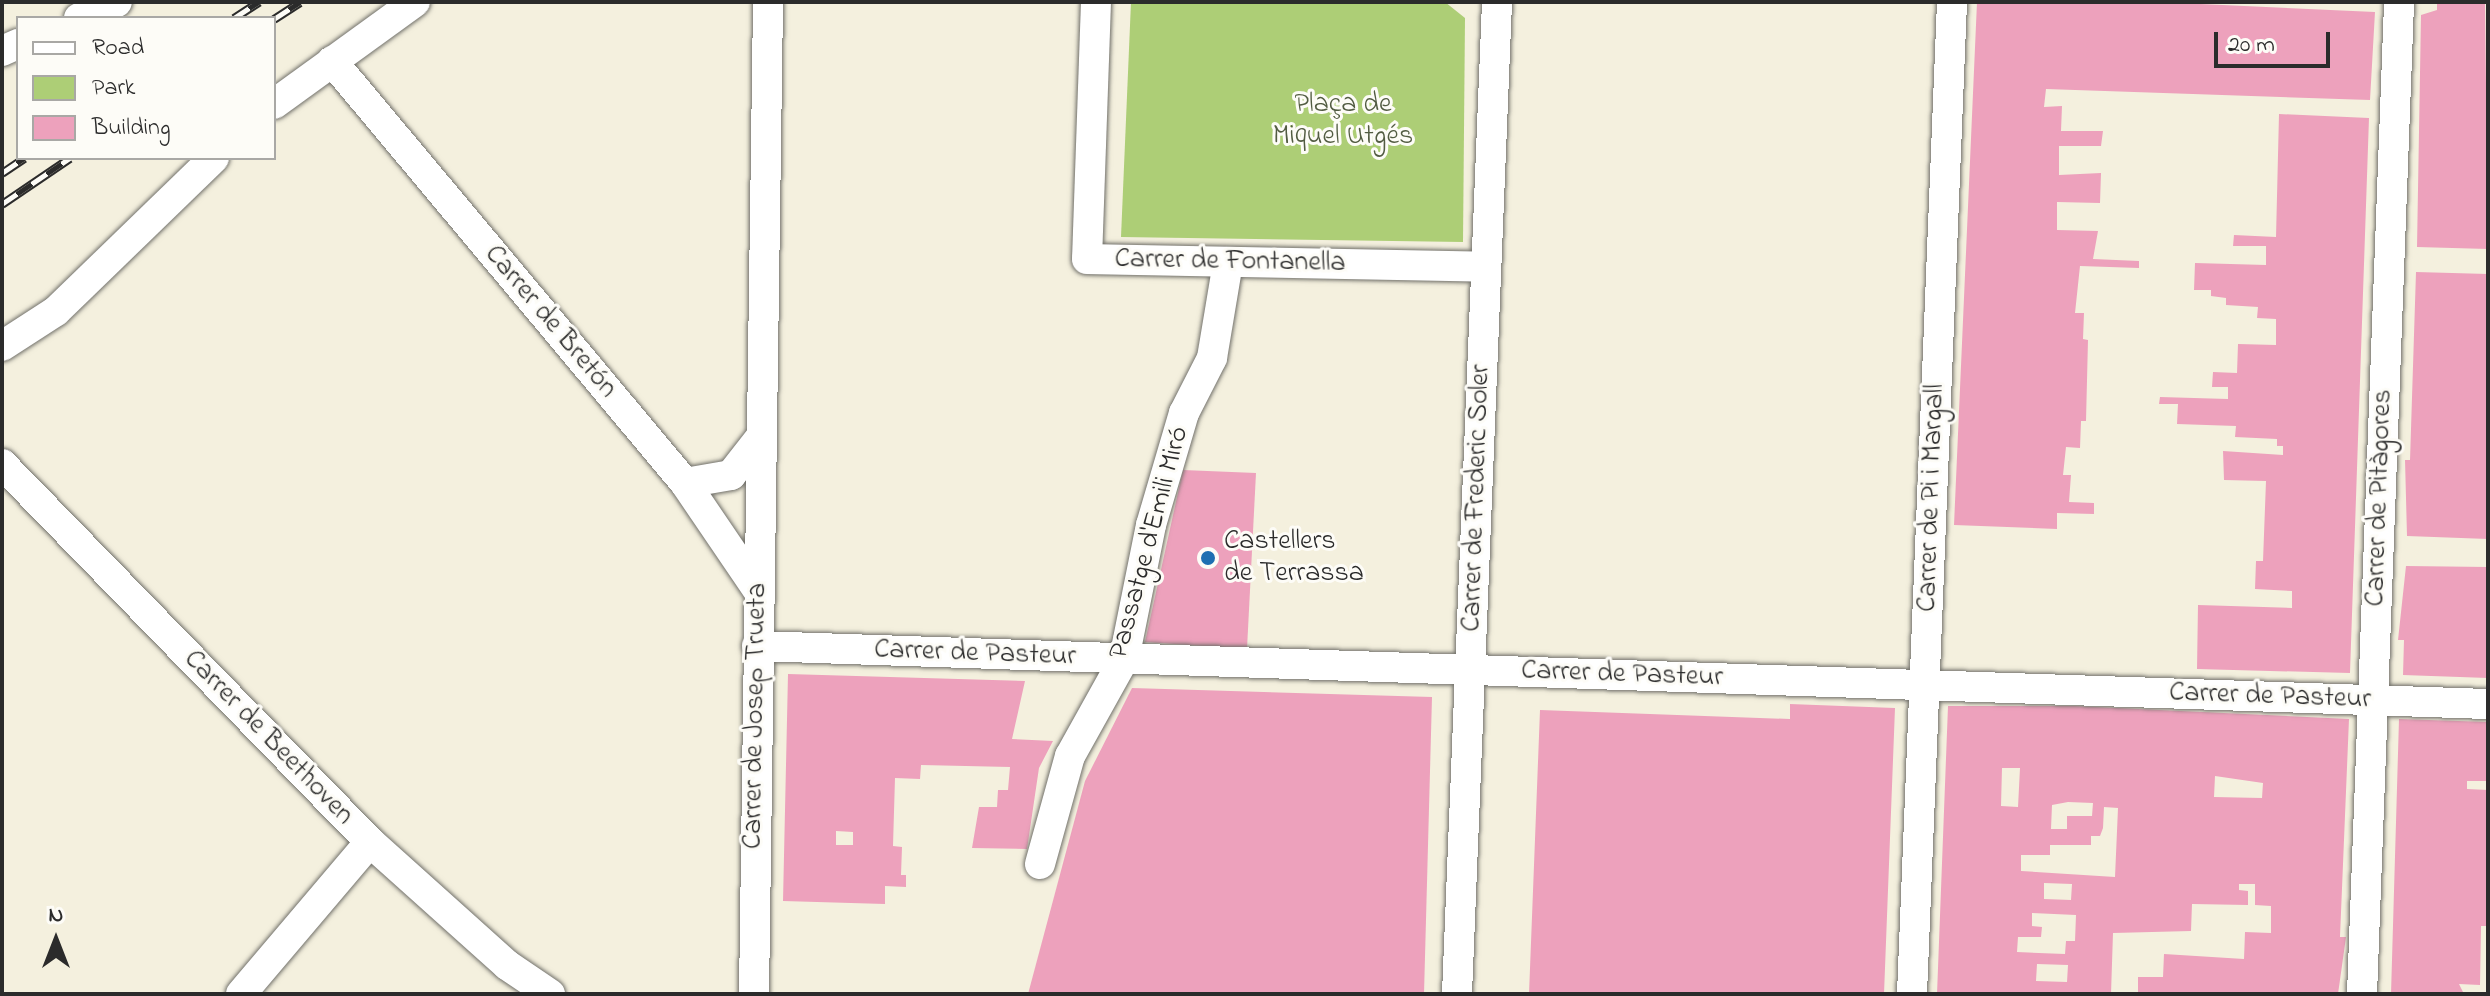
<!DOCTYPE html>
<meta charset="utf-8">
<style>
body{margin:0}
#map{position:relative;width:2490px;height:996px;overflow:hidden;background:#f4f0de;font-family:"Indie Flower",sans-serif}
div>[style]{position:absolute}
[style*='--x']{left:calc(var(--x)*1px);top:calc(var(--y)*1px);width:calc(var(--w)*1px);rotate:calc(var(--a)*1deg)}
.green>*{inset:0;background:#adce76}
.building>*{inset:0;background:#eda1bc}
.roads{filter:drop-shadow(0 0 2px #71706a) drop-shadow(0 0 2px #71706a)}
.street>*{height:30px;margin:-15px;padding:0 15px;transform-origin:15px;border-radius:15px;background:#fff}
.rail>*{height:9px;margin-top:-4.5px;transform-origin:0;background:repeating-linear-gradient(90deg,#fdfcf7 0 18px,#2b2b2b 0 36px);box-sizing:border-box;border-block:2px solid #2b2b2b}
.dots>*{width:22px;height:22px;translate:-50% -50%;box-sizing:border-box;border:4px solid #fdfcf7;border-radius:50%}
span{translate:-50% -50%;white-space:nowrap;text-align:center;line-height:1.15;-webkit-text-stroke:6px #fdfcf7;paint-order:stroke}
.park-label{font-size:28px;color:#525c42}
.street-label{font-size:28px;color:#2b2b2b}
.poi-label{font-size:28px;color:#2b2b2b}
.left{translate:0 -50%;text-align:left}
.frame{position:absolute;inset:0;border:4px solid #2b2b2b;pointer-events:none}
.legend{position:absolute;left:16px;top:16px;width:260px;height:144px;box-sizing:border-box;background:#fdfcf7;border:2px solid #a9a8a5;margin:0;padding:10px 14px;list-style:none;font-size:24px;color:#2b2b2b}
.legend li{display:flex;align-items:center;gap:16px;height:40px}
.legend b{width:40px;border:2px solid #a9a8a5}
.north{position:absolute;left:16px;top:900px;width:80px;height:80px;-webkit-text-stroke:6px #fdfcf7;paint-order:stroke;rotate:0deg;font-size:22px;font-weight:700;line-height:32px;text-align:center;color:#2b2b2b}
.north::after{content:'';display:block;margin:auto;width:28px;height:36px;background:#2b2b2b;clip-path:polygon(50% 0,100% 100%,50% 72%,0 100%)}
.scale{position:absolute;left:2214px;top:32px;width:116px;height:36px;box-sizing:border-box;border:4px solid #2b2b2b;border-top:0;padding-left:10px;font-size:24px;line-height:28px;white-space:nowrap;color:#2b2b2b;-webkit-text-stroke:6px #fdfcf7;paint-order:stroke}
</style>
<div id="map">
<div class="green">
<i style="clip-path:polygon(1131px 2px,1445px 2px,1465px 18px,1463px 242px,1121px 237px)"></i>
</div>
<div class="building">
<i style="clip-path:polygon(1977px 2px,2157px 2px,2375px 12px,2370px 100px,2046px 89px,2044px 107px,2062px 106px,2061px 131px,2103px 131px,2101px 146px,2059px 146px,2059px 175px,2101px 173px,2100px 203px,2057px 202px,2057px 230px,2098px 231px,2093px 259px,2139px 261px,2139px 268px,2080px 266px,2075px 313px,2084px 313px,2083px 339px,2088px 340px,2086px 421px,2081px 421px,2080px 448px,2066px 447px,2063px 475px,2071px 475px,2069px 502px,2094px 503px,2094px 514px,2057px 513px,2057px 529px,1954px 525px)"></i>
<i style="clip-path:polygon(2485px 2px,2488px 249px,2417px 247px,2421px 15px,2437px 10px,2437px 3px)"></i>
<i style="clip-path:polygon(2279px 114px,2369px 118px,2350px 673px,2197px 669px,2198px 605px,2292px 608px,2292px 591px,2255px 589px,2256px 561px,2263px 561px,2266px 481px,2224px 480px,2223px 451px,2283px 455px,2283px 446px,2277px 446px,2277px 439px,2235px 437px,2236px 426px,2177px 424px,2178px 404px,2159px 404px,2160px 397px,2228px 399px,2228px 387px,2212px 387px,2213px 372px,2237px 373px,2238px 344px,2276px 345px,2276px 319px,2257px 318px,2258px 307px,2226px 305px,2226px 298px,2211px 296px,2211px 290px,2194px 290px,2195px 263px,2266px 265px,2266px 246px,2233px 246px,2234px 235px,2276px 237px)"></i>
<i style="clip-path:polygon(2416px 272px,2488px 274px,2488px 539px,2407px 536px,2405px 460px,2410px 460px)"></i>
<i style="clip-path:polygon(1183px 470px,1256px 473px,1247px 649px,1145px 642px)"></i>
<i style="clip-path:polygon(2406px 566px,2488px 567px,2488px 678px,2403px 675px,2404px 640px,2398px 640px)"></i>
<i style="clip-path:polygon(evenodd,788px 674px,1025px 681px,1012px 739px,1053px 741px,1039px 768px,1027px 849px,972px 848px,979px 807px,997px 807px,998px 790px,1008px 790px,1010px 767px,921px 765px,920px 779px,895px 778px,893px 846px,902px 847px,901px 875px,906px 875px,906px 887px,885px 886px,885px 904px,783px 901px,788px 674px,836px 831px,853px 832px,853px 845px,836px 845px,836px 831px)"></i>
<i style="clip-path:polygon(1132px 688px,1432px 697px,1424px 994px,1028px 994px,1085px 781px)"></i>
<i style="clip-path:polygon(1790px 704px,1895px 708px,1884px 994px,1529px 994px,1540px 710px,1790px 719px)"></i>
<i style="clip-path:polygon(evenodd,1948px 706px,2074px 706px,2349px 719px,2340px 937px,2346px 937px,2338px 994px,2138px 994px,2138px 977px,2163px 977px,2164px 954px,2244px 959px,2245px 932px,2271px 933px,2271px 906px,2255px 905px,2255px 884px,2239px 884px,2239px 890px,2248px 891px,2248px 905px,2192px 904px,2191px 931px,2113px 933px,2111px 994px,1937px 994px,1948px 706px,2002px 768px,2020px 768px,2018px 807px,2001px 806px,2002px 768px,1948px 706px,2215px 776px,2263px 783px,2262px 798px,2214px 797px,2215px 776px,1948px 706px,2068px 802px,2093px 803px,2092px 816px,2067px 816px,2067px 829px,2051px 829px,2052px 805px,2068px 802px,1948px 706px,2104px 807px,2118px 808px,2115px 877px,2021px 871px,2021px 855px,2050px 855px,2050px 845px,2091px 845px,2091px 836px,2100px 836px,2103px 828px,2104px 807px,1948px 706px,2044px 883px,2072px 884px,2071px 900px,2044px 899px,2044px 883px,1948px 706px,2032px 913px,2076px 915px,2075px 941px,2066px 941px,2065px 954px,2017px 952px,2018px 937px,2041px 937px,2042px 927px,2032px 926px,2032px 913px,1948px 706px,2037px 964px,2068px 965px,2067px 982px,2036px 981px,2037px 964px)"></i>
<i style="clip-path:polygon(2399px 719px,2488px 722px,2488px 781px,2467px 781px,2467px 789px,2488px 790px,2488px 926px,2481px 926px,2480px 985px,2459px 984px,2464px 994px,2391px 994px)"></i>
</div>
<div class="roads">
<div class="street">
<i style="--x:1096;--y:2;--w:257;--a:92"></i>
<i style="--x:1087;--y:259;--w:399;--a:1.1"></i>
<i style="--x:79;--y:18;--w:41;--a:-22.8"></i>
<i style="--x:2;--y:51;--w:17;--a:-24"></i>
<i style="--x:332;--y:61;--w:550;--a:50.09"></i>
<i style="--x:685;--y:483;--w:128;--a:55.8"></i>
<i style="--x:274;--y:104;--w:174;--a:-35.9"></i>
<i style="--x:2;--y:346;--w:64;--a:-32.9"></i>
<i style="--x:56;--y:311;--w:220;--a:-44.1"></i>
<i style="--x:2;--y:464;--w:528;--a:45.77"></i>
<i style="--x:370;--y:842;--w:184;--a:41.9"></i>
<i style="--x:507;--y:965;--w:52;--a:34"></i>
<i style="--x:685;--y:483;--w:47;--a:-9.9"></i>
<i style="--x:731;--y:475;--w:47;--a:-51.9"></i>
<i style="--x:757;--y:646;--w:1732;--a:1.92"></i>
<i style="--x:1040;--y:864;--w:112;--a:-74.5"></i>
<i style="--x:1070;--y:756;--w:111;--a:-60.9"></i>
<i style="--x:1124;--y:659;--w:137;--a:-78.6"></i>
<i style="--x:1151;--y:525;--w:117;--a:-73.6"></i>
<i style="--x:1184;--y:413;--w:62;--a:-63"></i>
<i style="--x:1212;--y:358;--w:97;--a:-80.5"></i>
<i style="--x:241;--y:994;--w:199;--a:-49.7"></i>
<i style="--x:754;--y:994;--w:992;--a:-89.19"></i>
<i style="--x:1457;--y:994;--w:993;--a:-87.69"></i>
<i style="--x:1912;--y:994;--w:993;--a:-87.69"></i>
<i style="--x:2362;--y:994;--w:993;--a:-87.86"></i>
</div>
</div>
<div class="rail">
<i style="--x:234;--y:18;--w:30;--a:-33"></i>
<i style="--x:274;--y:19;--w:31;--a:-33"></i>
<i style="--x:2;--y:173;--w:27;--a:-34"></i>
<i style="--x:2;--y:204;--w:82;--a:-34.1"></i>
</div>
<div class="dots">
<i style="left:1208px;top:558px;background:#1f6fb2"></i>
</div>
<div class="park-label">
<span style="left:1343px;top:121px">Plaça de<br>Miquel Utgés</span>
</div>
<div class="street-label">
<span style="left:1230px;top:262px;rotate:1deg">Carrer de Fontanella</span>
<span style="left:550px;top:322px;rotate:50deg">Carrer de Bretón</span>
<span style="left:1477px;top:498px;rotate:-88deg">Carrer de Frederic Soler</span>
<span style="left:1932px;top:498px;rotate:-88deg">Carrer de Pi i Margall</span>
<span style="left:2380px;top:498px;rotate:-88deg">Carrer de Pitàgores</span>
<span style="left:1150px;top:543px;rotate:-75deg">Passatge d'Emili Miró</span>
<span style="left:975px;top:654px;rotate:2deg">Carrer de Pasteur</span>
<span style="left:1622px;top:675px;rotate:2deg">Carrer de Pasteur</span>
<span style="left:2270px;top:697px;rotate:2deg">Carrer de Pasteur</span>
<span style="left:756px;top:716px;rotate:-89deg">Carrer de Josep Trueta</span>
<span style="left:268px;top:738px;rotate:46deg">Carrer de Beethoven</span>
</div>
<div class="poi-label">
<span class="left" style="left:1224px;top:558px">Castellers<br>de Terrassa</span>
</div>
<div class="frame"></div>
<ul class="legend">
<li><b style="height:10px;background:#fff"></b>Road</li>
<li><b style="height:22px;background:#adce76"></b>Park</li>
<li><b style="height:22px;background:#eda1bc"></b>Building</li>
</ul>
<div class="north">N</div>
<div class="scale">20 m</div>
</div>
